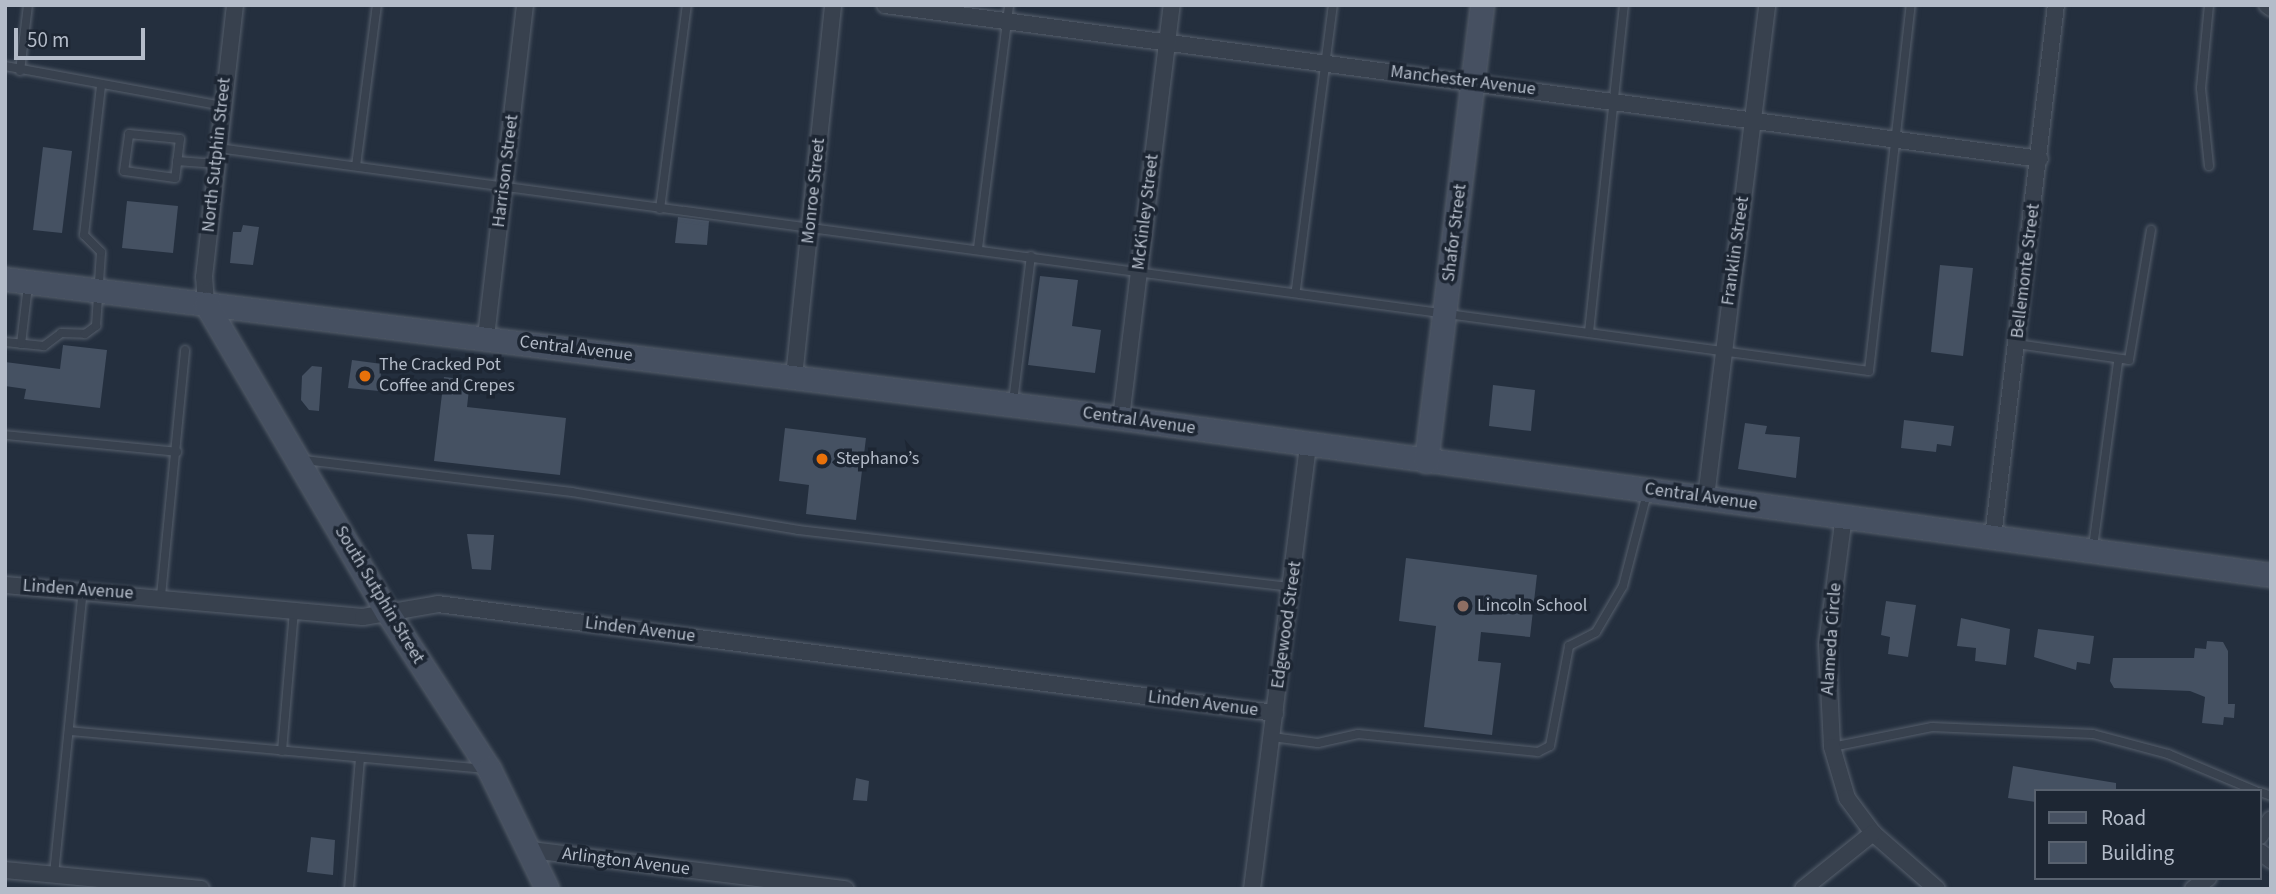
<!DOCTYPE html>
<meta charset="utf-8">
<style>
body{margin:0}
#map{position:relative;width:2276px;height:894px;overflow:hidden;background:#242f3e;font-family:"Source Sans 3",sans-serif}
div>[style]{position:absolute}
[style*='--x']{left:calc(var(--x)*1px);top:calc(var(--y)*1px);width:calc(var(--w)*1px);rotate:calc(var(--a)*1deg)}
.building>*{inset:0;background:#455162}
.roads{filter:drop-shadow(0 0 2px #565f6c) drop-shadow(0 0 2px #565f6c)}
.lane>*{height:8px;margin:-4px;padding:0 4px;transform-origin:4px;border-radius:4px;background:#38414e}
.street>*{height:16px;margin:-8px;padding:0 8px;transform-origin:8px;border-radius:8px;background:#38414e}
.secondary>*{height:23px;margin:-11.5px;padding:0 11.5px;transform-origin:11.5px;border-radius:11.5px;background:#465061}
.dots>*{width:19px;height:19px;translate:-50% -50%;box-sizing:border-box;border:4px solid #1d2633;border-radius:50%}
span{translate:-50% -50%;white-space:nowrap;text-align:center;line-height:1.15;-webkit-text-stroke:7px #1d2633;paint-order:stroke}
.street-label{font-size:18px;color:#b4bcc9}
.poi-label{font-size:18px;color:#b4bcc9}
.left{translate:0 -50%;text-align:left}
.frame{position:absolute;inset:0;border:7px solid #b4bcc9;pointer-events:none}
.legend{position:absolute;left:2034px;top:789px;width:228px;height:91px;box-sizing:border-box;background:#1d2633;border:2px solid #59626f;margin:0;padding:9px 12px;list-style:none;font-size:21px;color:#b4bcc9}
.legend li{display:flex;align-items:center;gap:14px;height:35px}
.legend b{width:35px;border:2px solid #59626f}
.scale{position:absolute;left:14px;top:28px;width:131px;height:32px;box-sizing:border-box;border:4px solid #b4bcc9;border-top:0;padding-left:9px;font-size:21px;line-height:24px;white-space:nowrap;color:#b4bcc9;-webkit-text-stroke:5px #1d2633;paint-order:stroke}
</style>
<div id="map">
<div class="building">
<i style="clip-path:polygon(43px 147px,72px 151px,62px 233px,33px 230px)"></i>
<i style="clip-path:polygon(127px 201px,178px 206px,173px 253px,122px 248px)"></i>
<i style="clip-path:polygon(678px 217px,709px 221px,707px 245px,675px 243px)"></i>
<i style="clip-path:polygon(243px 225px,259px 227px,253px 265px,230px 263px,233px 232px,241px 232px)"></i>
<i style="clip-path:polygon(1940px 265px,1973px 268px,1963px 356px,1931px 352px)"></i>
<i style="clip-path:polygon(1040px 276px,1078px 280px,1072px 326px,1101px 330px,1095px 373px,1028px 365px)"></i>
<i style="clip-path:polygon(63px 345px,107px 350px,100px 408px,24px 399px,26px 389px,5px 386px,5px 362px,60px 369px)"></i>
<i style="clip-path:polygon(352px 360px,382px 364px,379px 391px,348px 388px)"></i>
<i style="clip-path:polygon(312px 366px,322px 367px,319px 411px,309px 410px,301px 400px,302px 376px)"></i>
<i style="clip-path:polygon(444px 377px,470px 380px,467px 407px,566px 418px,560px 475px,434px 461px)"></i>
<i style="clip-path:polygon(1493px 385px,1535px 390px,1531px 431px,1489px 426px)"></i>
<i style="clip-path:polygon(1904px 420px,1954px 426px,1951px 446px,1937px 444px,1936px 452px,1901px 448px)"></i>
<i style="clip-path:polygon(1745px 423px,1767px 426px,1765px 434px,1800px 437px,1796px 478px,1738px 469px)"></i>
<i style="clip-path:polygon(785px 428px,866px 438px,856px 520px,806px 514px,809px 485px,779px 481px)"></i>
<i style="clip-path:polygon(467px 534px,494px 535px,491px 570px,472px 569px)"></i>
<i style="clip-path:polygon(1406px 558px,1537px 575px,1530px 637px,1481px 632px,1478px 661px,1501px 663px,1492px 735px,1424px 727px,1436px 626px,1399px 621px)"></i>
<i style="clip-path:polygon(1886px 601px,1916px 605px,1908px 657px,1888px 654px,1890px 637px,1881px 635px)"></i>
<i style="clip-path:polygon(1961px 618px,2010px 629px,2006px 665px,1975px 661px,1976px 648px,1957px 646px)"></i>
<i style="clip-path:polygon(2038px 629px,2094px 636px,2090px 664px,2077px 662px,2076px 670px,2034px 657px)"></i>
<i style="clip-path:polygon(2207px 641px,2223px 642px,2228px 651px,2228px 704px,2235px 704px,2234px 718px,2224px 717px,2223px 725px,2202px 723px,2205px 697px,2190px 691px,2114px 688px,2110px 681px,2113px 658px,2194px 658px,2195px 648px,2206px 649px)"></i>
<i style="clip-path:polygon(2013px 766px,2116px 783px,2116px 791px,2036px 791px,2036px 802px,2008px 798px)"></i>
<i style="clip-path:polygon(856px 778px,869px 781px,867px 801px,853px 800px)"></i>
<i style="clip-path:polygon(311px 837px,335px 840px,333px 875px,307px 872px)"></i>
</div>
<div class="roads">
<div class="lane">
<i style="--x:5;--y:66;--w:222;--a:10.4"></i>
<i style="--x:20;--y:71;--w:66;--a:-83.1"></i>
<i style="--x:129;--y:134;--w:51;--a:5.6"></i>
<i style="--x:180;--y:139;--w:39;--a:97"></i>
<i style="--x:175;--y:178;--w:51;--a:-172.2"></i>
<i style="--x:124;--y:171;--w:37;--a:-82"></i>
<i style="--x:218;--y:148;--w:1666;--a:7.69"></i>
<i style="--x:1869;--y:371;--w:368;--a:-83.5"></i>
<i style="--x:177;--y:161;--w:40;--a:4.3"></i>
<i style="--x:356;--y:166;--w:162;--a:-82.6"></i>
<i style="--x:2209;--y:166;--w:78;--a:-95.9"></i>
<i style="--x:2201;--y:88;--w:83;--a:-84.5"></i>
<i style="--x:660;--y:209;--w:206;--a:-82.5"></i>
<i style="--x:978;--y:248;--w:245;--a:-82.7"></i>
<i style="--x:1296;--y:289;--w:286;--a:-82.6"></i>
<i style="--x:1589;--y:332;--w:329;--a:-83.9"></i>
<i style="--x:5;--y:342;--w:39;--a:6"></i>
<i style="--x:44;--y:346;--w:21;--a:-37"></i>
<i style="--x:61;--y:333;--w:24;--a:2"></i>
<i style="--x:85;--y:334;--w:14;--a:-36"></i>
<i style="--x:96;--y:326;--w:74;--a:-86.1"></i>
<i style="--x:101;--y:252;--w:24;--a:-135"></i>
<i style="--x:84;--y:235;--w:151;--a:-83.5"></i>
<i style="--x:21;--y:344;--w:59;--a:-83.2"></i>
<i style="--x:2017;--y:344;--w:113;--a:8.1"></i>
<i style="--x:2129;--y:360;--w:132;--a:-80.4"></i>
<i style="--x:1013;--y:402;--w:147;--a:-83"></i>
<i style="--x:5;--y:435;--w:173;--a:5.6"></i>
<i style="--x:304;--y:460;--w:270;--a:6.8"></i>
<i style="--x:572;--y:492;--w:229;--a:9.5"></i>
<i style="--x:798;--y:530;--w:495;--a:6.6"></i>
<i style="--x:2093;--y:547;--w:186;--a:-82.3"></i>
<i style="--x:161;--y:596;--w:247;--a:-84.4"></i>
<i style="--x:69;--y:731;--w:417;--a:5.2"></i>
<i style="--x:1272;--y:737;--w:46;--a:7.4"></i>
<i style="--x:1318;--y:743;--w:41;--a:-12.7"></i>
<i style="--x:1358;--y:734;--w:181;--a:5.7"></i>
<i style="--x:1538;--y:752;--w:13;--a:-27"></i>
<i style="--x:1550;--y:746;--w:102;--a:-79.2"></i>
<i style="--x:1569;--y:646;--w:30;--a:-27"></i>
<i style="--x:1596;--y:632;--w:53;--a:-59.6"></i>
<i style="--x:1623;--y:586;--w:96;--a:-75.5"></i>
<i style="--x:1832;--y:747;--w:102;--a:-11.3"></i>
<i style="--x:1932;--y:727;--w:161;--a:2.5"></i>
<i style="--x:2093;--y:734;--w:78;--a:14.9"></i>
<i style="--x:2168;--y:754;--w:95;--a:22.8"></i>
<i style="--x:282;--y:751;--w:141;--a:-85.1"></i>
<i style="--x:2260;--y:792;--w:12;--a:20"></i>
<i style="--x:54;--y:874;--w:285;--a:-84.2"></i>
<i style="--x:349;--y:889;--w:131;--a:-85.2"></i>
</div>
<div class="street">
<i style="--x:885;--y:5;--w:1165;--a:7.59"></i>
<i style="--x:2267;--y:5;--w:5;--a:37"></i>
<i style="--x:206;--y:304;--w:27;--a:-94"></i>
<i style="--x:204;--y:277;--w:274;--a:-83.5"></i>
<i style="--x:486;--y:337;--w:334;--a:-83.3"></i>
<i style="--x:794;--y:377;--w:374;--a:-84"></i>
<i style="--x:1121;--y:418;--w:416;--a:-83"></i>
<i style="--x:1706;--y:497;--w:496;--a:-82.9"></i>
<i style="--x:1844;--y:516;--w:129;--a:97.6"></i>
<i style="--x:1827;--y:644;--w:103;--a:87.2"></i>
<i style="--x:1832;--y:747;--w:53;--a:73.6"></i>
<i style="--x:1847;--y:798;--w:44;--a:53.4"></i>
<i style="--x:1873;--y:833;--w:85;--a:41.2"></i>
<i style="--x:1993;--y:537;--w:536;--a:-83.25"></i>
<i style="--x:5;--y:585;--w:359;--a:5.1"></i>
<i style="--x:363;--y:617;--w:76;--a:-9.8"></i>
<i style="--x:438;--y:604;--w:844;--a:7.42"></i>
<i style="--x:2260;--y:836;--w:20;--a:-57"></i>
<i style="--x:531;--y:850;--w:317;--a:7.1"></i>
<i style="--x:2260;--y:852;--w:14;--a:36"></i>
<i style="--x:5;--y:870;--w:197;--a:5.5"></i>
<i style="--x:1252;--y:889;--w:449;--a:-82.8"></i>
<i style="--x:1803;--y:889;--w:90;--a:-38.7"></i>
<i style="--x:2193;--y:889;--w:19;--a:-36"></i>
</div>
<div class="secondary">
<i style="--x:5;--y:279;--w:1125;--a:7.1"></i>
<i style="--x:1121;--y:418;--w:1161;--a:7.77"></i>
<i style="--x:206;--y:304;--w:357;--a:59.6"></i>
<i style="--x:387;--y:612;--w:187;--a:57"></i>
<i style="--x:489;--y:769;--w:133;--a:64.2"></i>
<i style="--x:1426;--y:461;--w:459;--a:-83"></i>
</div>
</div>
<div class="dots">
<i style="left:365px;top:376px;background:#e8710a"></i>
<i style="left:822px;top:459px;background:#e8710a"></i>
<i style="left:1463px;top:606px;background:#8d6e63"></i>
</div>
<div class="street-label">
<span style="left:1463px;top:81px;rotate:7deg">Manchester Avenue</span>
<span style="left:217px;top:155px;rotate:-84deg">North Sutphin Street</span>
<span style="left:506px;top:171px;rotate:-83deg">Harrison Street</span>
<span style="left:814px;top:191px;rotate:-84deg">Monroe Street</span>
<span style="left:1146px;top:212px;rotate:-83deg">McKinley Street</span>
<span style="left:1455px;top:233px;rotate:-83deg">Shafor Street</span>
<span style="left:1736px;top:251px;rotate:-82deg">Franklin Street</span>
<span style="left:2026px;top:271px;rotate:-83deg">Bellemonte Street</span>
<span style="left:576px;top:349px;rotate:7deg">Central Avenue</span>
<span style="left:1139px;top:421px;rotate:8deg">Central Avenue</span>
<span style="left:1701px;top:497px;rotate:8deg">Central Avenue</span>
<span style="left:78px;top:590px;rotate:4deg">Linden Avenue</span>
<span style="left:379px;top:595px;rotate:59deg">South Sutphin Street</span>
<span style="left:1287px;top:625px;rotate:-82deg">Edgewood Street</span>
<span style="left:640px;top:630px;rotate:7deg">Linden Avenue</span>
<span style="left:1832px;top:639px;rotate:-86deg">Alameda Circle</span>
<span style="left:1203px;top:704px;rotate:7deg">Linden Avenue</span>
<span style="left:626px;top:862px;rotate:7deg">Arlington Avenue</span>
</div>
<div class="poi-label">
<span class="left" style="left:379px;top:376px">The Cracked Pot<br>Coffee and Crepes</span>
<span class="left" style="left:836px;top:459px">Stephano’s</span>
<span class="left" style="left:1477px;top:606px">Lincoln School</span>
</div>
<div class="frame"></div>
<ul class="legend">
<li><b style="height:9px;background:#465061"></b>Road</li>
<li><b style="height:19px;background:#455162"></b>Building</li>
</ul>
<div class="scale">50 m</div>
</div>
